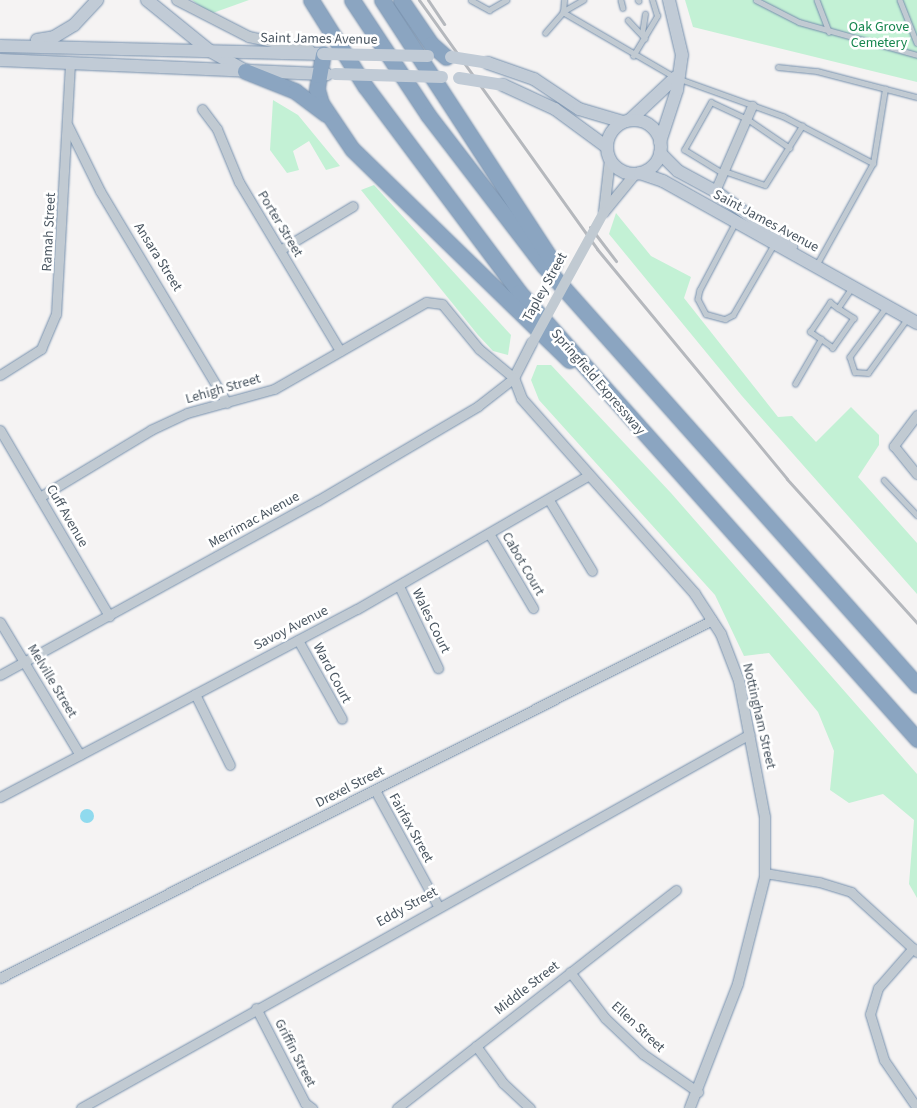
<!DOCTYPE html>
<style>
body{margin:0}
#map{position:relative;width:917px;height:1108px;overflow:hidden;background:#f5f3f3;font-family:"Source Sans 3",sans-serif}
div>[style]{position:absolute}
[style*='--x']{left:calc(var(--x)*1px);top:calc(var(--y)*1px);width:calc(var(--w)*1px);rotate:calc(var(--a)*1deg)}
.green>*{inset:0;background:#c3f1d5}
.water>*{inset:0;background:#90daee}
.round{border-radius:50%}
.roads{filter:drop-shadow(0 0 1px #7690ad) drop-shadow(0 0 1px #7690ad)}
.service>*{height:4.5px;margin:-2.25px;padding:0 2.25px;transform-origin:2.25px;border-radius:2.25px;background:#c1cad2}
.minor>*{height:9px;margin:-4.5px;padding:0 4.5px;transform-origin:4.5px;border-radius:4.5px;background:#c1cad2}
.tertiary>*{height:10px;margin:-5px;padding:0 5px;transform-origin:5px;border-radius:5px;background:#c1cad2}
.secondary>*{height:12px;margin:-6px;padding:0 6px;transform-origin:6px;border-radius:6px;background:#c1cbd6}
.secondary>.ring{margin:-6px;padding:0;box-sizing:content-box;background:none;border:12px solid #c1cbd6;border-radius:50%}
.motorway>*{height:15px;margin:-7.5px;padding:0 7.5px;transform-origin:7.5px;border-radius:7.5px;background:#8ba5c1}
.rail>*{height:3px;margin:-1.5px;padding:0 1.5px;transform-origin:1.5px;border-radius:1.5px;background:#b5b8bd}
.tertiary-bridge>*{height:10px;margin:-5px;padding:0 5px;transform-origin:5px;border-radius:5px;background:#c1cad2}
.secondary-bridge>*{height:12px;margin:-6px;padding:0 6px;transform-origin:6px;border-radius:6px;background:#c1cbd6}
span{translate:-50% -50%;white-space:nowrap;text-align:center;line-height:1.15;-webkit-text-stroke:5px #fff;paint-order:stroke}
.park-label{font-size:14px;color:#17864f}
.street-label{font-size:14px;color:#4a5661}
</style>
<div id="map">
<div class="green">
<i style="clip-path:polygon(192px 0,249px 0,210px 14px)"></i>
<i style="clip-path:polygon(685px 0,917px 0,917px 82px,693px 27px)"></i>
<i style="clip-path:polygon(273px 100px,298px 115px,340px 166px,326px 170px,309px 141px,293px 151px,299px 170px,287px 173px,270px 150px)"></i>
<i style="clip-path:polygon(374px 185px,511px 335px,508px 355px,493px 351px,478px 335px,361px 190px)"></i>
<i style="clip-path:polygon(616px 213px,651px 256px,691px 277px,684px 298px,778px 417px,792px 416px,816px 442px,851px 407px,879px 435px,879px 445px,858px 477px,917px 543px,917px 594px,742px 396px,609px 234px)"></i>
<i style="clip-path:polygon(537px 365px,551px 365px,671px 493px,917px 774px,917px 898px,909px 884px,914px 820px,883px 794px,849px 803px,830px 790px,834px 751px,818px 712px,769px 653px,744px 656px,715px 595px,539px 400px,531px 380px)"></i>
</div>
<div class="water">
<i class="round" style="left:80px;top:809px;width:14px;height:14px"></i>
</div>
<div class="roads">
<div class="service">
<i style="--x:471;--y:0;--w:21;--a:29"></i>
<i style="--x:489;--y:10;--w:20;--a:-30"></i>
<i style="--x:584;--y:0;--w:24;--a:150"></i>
<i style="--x:563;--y:12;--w:127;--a:30.2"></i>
<i style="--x:621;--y:0;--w:8;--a:76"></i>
<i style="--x:638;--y:0;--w:1;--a:45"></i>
<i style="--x:756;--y:0;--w:48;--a:27.1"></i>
<i style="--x:799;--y:22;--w:123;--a:15.6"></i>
<i style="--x:817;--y:0;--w:34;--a:69"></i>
<i style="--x:900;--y:0;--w:46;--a:68.4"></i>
<i style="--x:628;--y:20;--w:25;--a:47"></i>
<i style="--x:545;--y:33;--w:28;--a:-49"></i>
<i style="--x:563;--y:12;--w:12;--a:-85"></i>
<i style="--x:642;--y:33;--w:19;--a:-81"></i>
<i style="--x:633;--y:56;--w:47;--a:-59"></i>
<i style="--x:657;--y:16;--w:17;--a:-107"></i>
<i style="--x:778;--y:67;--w:39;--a:6"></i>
<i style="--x:817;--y:71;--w:103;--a:14.6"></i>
<i style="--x:680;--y:79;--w:109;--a:19.8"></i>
<i style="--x:783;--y:116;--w:102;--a:27.6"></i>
<i style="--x:724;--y:171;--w:43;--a:18.9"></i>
<i style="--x:765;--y:185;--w:70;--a:-57.9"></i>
<i style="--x:722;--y:173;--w:44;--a:-148.8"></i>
<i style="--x:684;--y:150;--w:55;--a:-60.6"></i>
<i style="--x:711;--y:102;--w:38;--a:25"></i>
<i style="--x:746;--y:118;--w:53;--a:34.3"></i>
<i style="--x:735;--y:224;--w:75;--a:117.9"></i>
<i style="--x:700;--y:290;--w:9;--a:103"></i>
<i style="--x:698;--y:299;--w:17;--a:62"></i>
<i style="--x:706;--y:314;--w:20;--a:15"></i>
<i style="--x:725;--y:319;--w:9;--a:-27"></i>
<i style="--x:733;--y:315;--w:82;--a:-60"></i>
<i style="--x:817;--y:264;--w:115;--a:-61"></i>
<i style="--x:873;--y:163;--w:75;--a:-80.8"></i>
<i style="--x:838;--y:308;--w:19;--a:32"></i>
<i style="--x:854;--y:318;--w:37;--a:125"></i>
<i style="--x:833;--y:348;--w:28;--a:-145"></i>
<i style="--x:810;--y:332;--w:36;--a:-56"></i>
<i style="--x:830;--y:302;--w:10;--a:37"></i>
<i style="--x:838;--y:308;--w:25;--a:-56"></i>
<i style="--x:886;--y:308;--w:61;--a:126.3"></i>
<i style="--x:850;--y:357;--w:16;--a:72"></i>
<i style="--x:855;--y:372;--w:13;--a:4"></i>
<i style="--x:868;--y:373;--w:67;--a:-54.2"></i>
<i style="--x:795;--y:384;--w:52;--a:-60"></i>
<i style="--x:884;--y:480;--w:48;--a:46.7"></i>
</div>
<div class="minor">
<i style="--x:202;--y:109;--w:25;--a:53"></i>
<i style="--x:217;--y:129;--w:57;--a:67.5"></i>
<i style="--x:239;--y:182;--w:197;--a:59.1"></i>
<i style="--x:68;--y:126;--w:72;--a:63.8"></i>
<i style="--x:100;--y:191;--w:247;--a:59.1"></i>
<i style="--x:715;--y:191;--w:93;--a:-66.5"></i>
<i style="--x:280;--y:250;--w:85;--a:-31.1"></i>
<i style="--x:0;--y:375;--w:49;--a:-32.4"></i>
<i style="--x:41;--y:349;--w:38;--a:-67"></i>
<i style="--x:56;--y:314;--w:250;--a:-86.8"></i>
<i style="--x:917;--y:415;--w:39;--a:127"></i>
<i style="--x:894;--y:446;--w:36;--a:51"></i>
<i style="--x:0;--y:430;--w:216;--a:59.6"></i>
<i style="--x:549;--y:500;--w:83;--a:58.8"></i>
<i style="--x:490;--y:535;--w:85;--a:59.5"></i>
<i style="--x:399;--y:586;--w:91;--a:64.6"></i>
<i style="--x:0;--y:622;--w:155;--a:59"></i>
<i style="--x:298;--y:640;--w:90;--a:60.9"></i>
<i style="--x:0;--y:675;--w:362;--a:-28.8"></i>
<i style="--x:317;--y:501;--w:187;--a:-30.5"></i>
<i style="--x:478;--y:406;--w:46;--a:-37.9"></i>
<i style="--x:514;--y:378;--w:45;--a:-140.4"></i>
<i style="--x:479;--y:349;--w:58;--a:-129.4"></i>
<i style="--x:442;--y:304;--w:16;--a:-173"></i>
<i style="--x:426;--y:302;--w:175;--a:150.2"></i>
<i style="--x:274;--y:389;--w:90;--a:164.6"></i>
<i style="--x:187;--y:413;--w:40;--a:155"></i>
<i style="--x:151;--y:430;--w:130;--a:148.9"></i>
<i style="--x:195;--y:694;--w:79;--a:63.8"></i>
<i style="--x:375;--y:790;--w:132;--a:61.5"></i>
<i style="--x:0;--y:797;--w:403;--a:-27.8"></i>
<i style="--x:357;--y:609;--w:268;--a:-30"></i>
<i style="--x:765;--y:873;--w:55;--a:9.5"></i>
<i style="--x:819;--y:882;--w:34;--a:17"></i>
<i style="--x:851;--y:892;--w:89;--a:42.3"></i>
<i style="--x:913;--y:948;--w:53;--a:131.2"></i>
<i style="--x:878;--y:988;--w:27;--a:107"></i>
<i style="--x:870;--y:1014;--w:48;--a:73.1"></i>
<i style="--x:884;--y:1060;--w:58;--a:55.5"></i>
<i style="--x:570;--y:972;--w:58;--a:52.7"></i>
<i style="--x:605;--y:1018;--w:52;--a:43.5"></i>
<i style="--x:643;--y:1054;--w:67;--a:34.6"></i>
<i style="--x:0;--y:978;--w:797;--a:-26.69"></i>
<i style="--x:256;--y:1008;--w:107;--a:62.7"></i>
<i style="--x:305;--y:1103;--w:9;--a:36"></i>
<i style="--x:476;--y:1046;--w:46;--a:53.9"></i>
<i style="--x:503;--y:1083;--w:37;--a:43"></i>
<i style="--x:81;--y:1108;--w:766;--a:-29.21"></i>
<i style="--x:397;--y:1108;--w:354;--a:-38"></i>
</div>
<div class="tertiary">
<i style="--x:177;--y:0;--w:81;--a:27.2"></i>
<i style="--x:249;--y:37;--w:62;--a:12"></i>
<i style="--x:604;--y:212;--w:53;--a:-83.5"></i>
<i style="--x:604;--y:212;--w:50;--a:-50.6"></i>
<i style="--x:532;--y:343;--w:39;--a:117"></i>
<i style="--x:514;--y:378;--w:22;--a:69"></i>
<i style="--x:522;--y:399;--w:261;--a:48.4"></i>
<i style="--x:695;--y:594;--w:48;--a:57"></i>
<i style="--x:721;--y:634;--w:50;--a:69"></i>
<i style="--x:739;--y:681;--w:138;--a:79.2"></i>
<i style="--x:765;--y:817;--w:60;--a:90"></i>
<i style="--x:765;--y:877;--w:110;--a:104.2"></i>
<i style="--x:738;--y:984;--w:133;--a:111.2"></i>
</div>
<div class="secondary">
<i style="--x:147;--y:0;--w:81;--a:39"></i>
<i style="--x:210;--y:51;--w:39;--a:29"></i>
<i style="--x:37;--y:40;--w:17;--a:-10"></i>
<i style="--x:54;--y:37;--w:23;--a:-31"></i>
<i style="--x:74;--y:25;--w:34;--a:-47"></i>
<i style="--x:0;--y:46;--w:323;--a:1.4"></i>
<i style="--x:0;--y:60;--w:327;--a:2.5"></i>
<i style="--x:488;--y:63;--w:49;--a:19.2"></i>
<i style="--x:534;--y:79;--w:54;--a:33.7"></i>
<i style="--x:579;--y:109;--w:46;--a:16.5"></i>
<i style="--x:503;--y:85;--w:57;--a:24.8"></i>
<i style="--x:555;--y:109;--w:64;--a:36.2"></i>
<i style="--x:630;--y:120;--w:63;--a:-43.1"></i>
<i class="ring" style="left:607px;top:120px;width:42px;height:42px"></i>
<i style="--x:660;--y:142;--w:55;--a:-71.9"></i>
<i style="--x:677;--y:90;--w:35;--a:-82"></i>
<i style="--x:682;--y:55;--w:57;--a:-103.3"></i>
<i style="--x:660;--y:153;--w:25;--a:45"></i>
<i style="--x:678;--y:171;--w:42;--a:28.4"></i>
<i style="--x:715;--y:191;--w:94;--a:35.9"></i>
<i style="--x:640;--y:173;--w:24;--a:19"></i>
<i style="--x:663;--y:181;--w:291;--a:29.2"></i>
</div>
<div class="motorway">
<i style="--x:311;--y:0;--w:102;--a:57.9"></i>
<i style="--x:365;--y:86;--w:257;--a:53.2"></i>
<i style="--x:519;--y:292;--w:599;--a:48.32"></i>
<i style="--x:352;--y:0;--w:138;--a:56.5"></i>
<i style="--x:428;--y:115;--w:190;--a:52.5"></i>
<i style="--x:544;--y:266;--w:561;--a:48.32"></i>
<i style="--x:382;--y:0;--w:315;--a:56.9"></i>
<i style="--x:401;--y:0;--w:53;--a:55.7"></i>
<i style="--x:431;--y:44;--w:20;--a:41"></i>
<i style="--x:323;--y:54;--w:36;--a:100"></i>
<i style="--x:317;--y:89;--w:15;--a:74"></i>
<i style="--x:321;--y:103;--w:55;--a:56"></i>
<i style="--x:352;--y:149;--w:303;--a:44.2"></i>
<i style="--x:245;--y:71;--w:54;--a:21.8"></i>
<i style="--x:295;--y:91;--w:38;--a:37"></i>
</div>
</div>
<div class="rail">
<i style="--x:419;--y:0;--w:306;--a:54.4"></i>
<i style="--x:597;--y:249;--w:298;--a:50.4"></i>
<i style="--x:787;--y:479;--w:194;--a:47.9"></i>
<i style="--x:428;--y:0;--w:29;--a:56"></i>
<i style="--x:590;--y:227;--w:43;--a:52.6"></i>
</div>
<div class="tertiary-bridge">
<i style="--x:532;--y:343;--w:149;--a:-61.2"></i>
</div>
<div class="secondary-bridge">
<i style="--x:323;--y:54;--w:105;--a:1.1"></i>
<i style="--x:451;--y:57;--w:37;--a:9"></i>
<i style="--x:335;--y:74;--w:107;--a:1.6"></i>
<i style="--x:459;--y:78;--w:45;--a:9"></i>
</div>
<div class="park-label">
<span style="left:879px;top:35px">Oak Grove<br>Cemetery</span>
</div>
<div class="street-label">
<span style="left:319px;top:39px;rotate:1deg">Saint James Avenue</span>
<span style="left:766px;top:221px;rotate:28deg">Saint James Avenue</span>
<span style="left:280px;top:224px;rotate:59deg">Porter Street</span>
<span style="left:49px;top:232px;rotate:-87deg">Ramah Street</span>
<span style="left:158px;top:257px;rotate:58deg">Ansara Street</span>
<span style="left:545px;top:287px;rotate:-61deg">Tapley Street</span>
<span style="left:598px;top:382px;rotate:49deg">Springfield Expressway</span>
<span style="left:223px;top:389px;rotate:-16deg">Lehigh Street</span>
<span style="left:67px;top:516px;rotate:60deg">Cuff Avenue</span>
<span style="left:254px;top:520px;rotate:-29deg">Merrimac Avenue</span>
<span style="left:523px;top:564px;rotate:60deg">Cabot Court</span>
<span style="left:431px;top:621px;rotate:64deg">Wales Court</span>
<span style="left:291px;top:628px;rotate:-27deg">Savoy Avenue</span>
<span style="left:332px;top:673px;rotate:62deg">Ward Court</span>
<span style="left:52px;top:681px;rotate:59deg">Melville Street</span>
<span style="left:759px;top:716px;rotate:77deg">Nottingham Street</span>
<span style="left:350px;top:787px;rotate:-27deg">Drexel Street</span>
<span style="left:411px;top:828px;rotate:61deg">Fairfax Street</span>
<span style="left:407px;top:907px;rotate:-29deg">Eddy Street</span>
<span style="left:527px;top:988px;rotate:-38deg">Middle Street</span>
<span style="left:638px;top:1027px;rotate:43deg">Ellen Street</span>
<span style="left:295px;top:1053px;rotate:63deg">Griffin Street</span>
</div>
</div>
